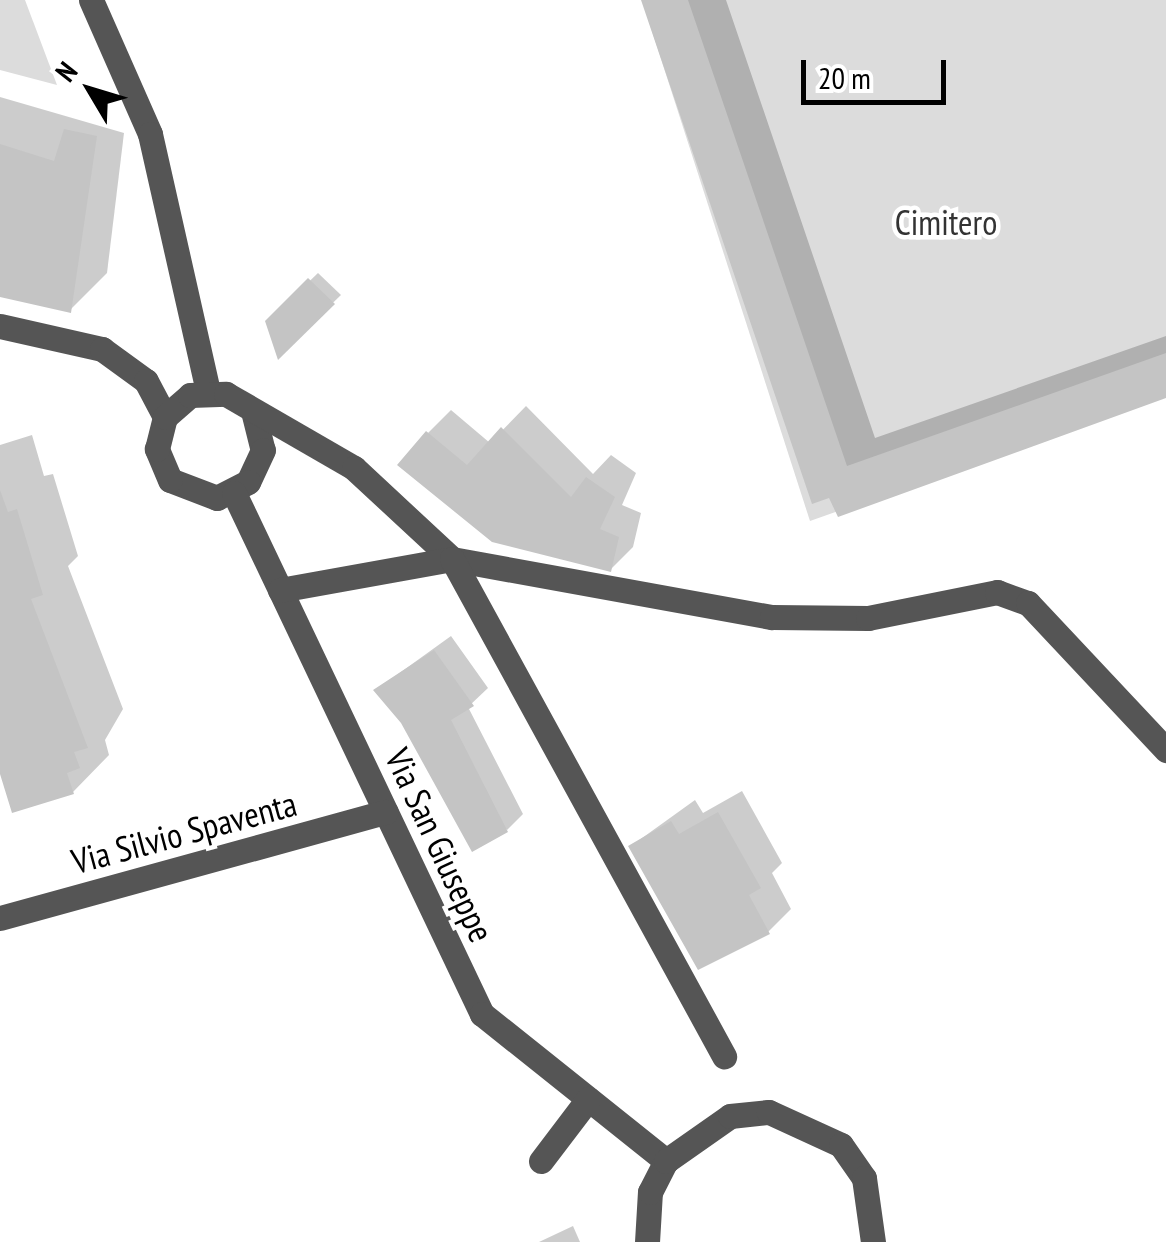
<!DOCTYPE html>
<style>
body{margin:0}
#map{position:relative;width:1166px;height:1242px;overflow:hidden;background:#fff;font-family:"PT Sans Narrow",sans-serif}
div>[style]{position:absolute}
[style*='--x']{left:calc(var(--x)*1px);top:calc(var(--y)*1px);width:calc(var(--w)*1px);rotate:calc(var(--a)*1deg)}
.green>*{inset:0;background:#dcdcdc}
.shadow>*{inset:0;background:#0003}
.building>*{inset:0;background:#c4c4c4}
.minor>*{height:25px;margin:-12.5px;padding:0 12.5px;transform-origin:12.5px;border-radius:12.5px;background:#555}
span{translate:-50% -50%;white-space:nowrap;text-align:center;line-height:1.15;-webkit-text-stroke:9px #fff;paint-order:stroke}
.park-label{font-size:35px;color:#333}
.street-label{font-size:35px;color:#000}
.north{position:absolute;left:40px;top:40px;width:100px;height:100px;-webkit-text-stroke:8px #fff;paint-order:stroke;rotate:308deg;font-size:28px;font-weight:700;line-height:40px;text-align:center;color:#000}
.north::after{content:'';display:block;margin:auto;width:35px;height:45px;background:#000;clip-path:polygon(50% 0,100% 100%,50% 72%,0 100%)}
.scale{position:absolute;left:801px;top:60px;width:145px;height:45px;box-sizing:border-box;border:5px solid #000;border-top:0;padding-left:12px;font-size:30px;line-height:35px;white-space:nowrap;color:#000;-webkit-text-stroke:8px #fff;paint-order:stroke}
</style>
<div id="map">
<div class="green">
<i style="clip-path:polygon(0 0,25px 0,57px 85px,0 70px)"></i>
<i style="clip-path:polygon(642px 0,1166px 0,1166px 395px,810px 521px)"></i>
</div>
<div class="shadow">
<i style="clip-path:polygon(644px 0,726px 0,875px 438px,1166px 336px,1166px 397px,839px 514px)"></i>
<i style="clip-path:polygon(0 97px,124px 133px,107px 273px,70px 310px,0 295px)"></i>
<i style="clip-path:polygon(318px 273px,341px 295px,279px 355px,268px 321px)"></i>
<i style="clip-path:polygon(526px 406px,593px 474px,611px 455px,636px 473px,622px 505px,641px 513px,633px 547px,610px 570px,493px 540px,428px 433px,451px 410px,490px 443px)"></i>
<i style="clip-path:polygon(32px 435px,44px 476px,53px 474px,78px 556px,68px 566px,123px 709px,105px 740px,109px 755px,73px 792px,0 766px,0 445px)"></i>
<i style="clip-path:polygon(451px 636px,488px 688px,468px 707px,523px 814px,507px 830px,376px 690px)"></i>
<i style="clip-path:polygon(742px 791px,782px 863px,772px 873px,791px 909px,768px 932px,631px 846px,695px 800px,703px 813px)"></i>
<i style="clip-path:polygon(573px 1226px,580px 1242px,539px 1242px)"></i>
</div>
<div class="building">
<i style="clip-path:polygon(641px 0,688px 0,847px 466px,1166px 353px,1166px 398px,838px 517px,829px 498px,812px 504px)"></i>
<i style="clip-path:polygon(64px 129px,97px 136px,71px 313px,0 297px,0 144px,54px 161px)"></i>
<i style="clip-path:polygon(308px 278px,335px 304px,278px 360px,265px 321px)"></i>
<i style="clip-path:polygon(501px 427px,571px 497px,586px 477px,615px 497px,600px 529px,619px 537px,611px 572px,492px 542px,397px 465px,426px 431px,467px 465px)"></i>
<i style="clip-path:polygon(0 490px,8px 512px,17px 509px,43px 595px,31px 599px,88px 748px,74px 752px,80px 768px,67px 773px,74px 794px,12px 813px,0 774px)"></i>
<i style="clip-path:polygon(434px 650px,474px 706px,451px 720px,508px 832px,472px 852px,401px 723px,373px 690px)"></i>
<i style="clip-path:polygon(718px 812px,761px 888px,749px 895px,770px 934px,698px 970px,628px 846px,671px 821px,679px 834px)"></i>
</div>
<div class="minor">
<i style="--x:91;--y:0;--w:146;--a:66.2"></i>
<i style="--x:150;--y:134;--w:264;--a:77.3"></i>
<i style="--x:0;--y:326;--w:105;--a:12.7"></i>
<i style="--x:102;--y:349;--w:54;--a:36"></i>
<i style="--x:146;--y:381;--w:41;--a:62.2"></i>
<i style="--x:254;--y:415;--w:36;--a:76"></i>
<i style="--x:263;--y:450;--w:35;--a:115"></i>
<i style="--x:248;--y:482;--w:35;--a:153"></i>
<i style="--x:217;--y:498;--w:50;--a:-159"></i>
<i style="--x:170;--y:480;--w:34;--a:-113"></i>
<i style="--x:157;--y:449;--w:33;--a:-76"></i>
<i style="--x:165;--y:417;--w:33;--a:-41"></i>
<i style="--x:190;--y:395;--w:36;--a:-2"></i>
<i style="--x:226;--y:394;--w:148;--a:30"></i>
<i style="--x:354;--y:468;--w:134;--a:42.9"></i>
<i style="--x:452;--y:559;--w:325;--a:10.3"></i>
<i style="--x:772;--y:617;--w:96;--a:0.6"></i>
<i style="--x:868;--y:618;--w:132;--a:-11.4"></i>
<i style="--x:997;--y:592;--w:33;--a:20"></i>
<i style="--x:1028;--y:603;--w:202;--a:46.8"></i>
<i style="--x:234;--y:493;--w:577;--a:64.55"></i>
<i style="--x:482;--y:1014;--w:236;--a:38.6"></i>
<i style="--x:280;--y:590;--w:175;--a:-10.2"></i>
<i style="--x:452;--y:559;--w:567;--a:61.31"></i>
<i style="--x:0;--y:918;--w:400;--a:-15.4"></i>
<i style="--x:541;--y:1161;--w:78;--a:-52.8"></i>
<i style="--x:647;--y:1242;--w:50;--a:-86.6"></i>
<i style="--x:650;--y:1192;--w:35;--a:-63"></i>
<i style="--x:666;--y:1161;--w:78;--a:-35.1"></i>
<i style="--x:730;--y:1116;--w:39;--a:-6"></i>
<i style="--x:769;--y:1112;--w:79;--a:24.6"></i>
<i style="--x:841;--y:1145;--w:40;--a:55.1"></i>
<i style="--x:864;--y:1178;--w:65;--a:82"></i>
</div>
<div class="park-label">
<span style="left:946px;top:222px">Cimitero</span>
</div>
<div class="street-label">
<span style="left:184px;top:832px;rotate:-15deg">Via Silvio Spaventa</span>
<span style="left:440px;top:845px;rotate:65deg">Via San Giuseppe</span>
</div>
<div class="north">N</div>
<div class="scale">20 m</div>
</div>
